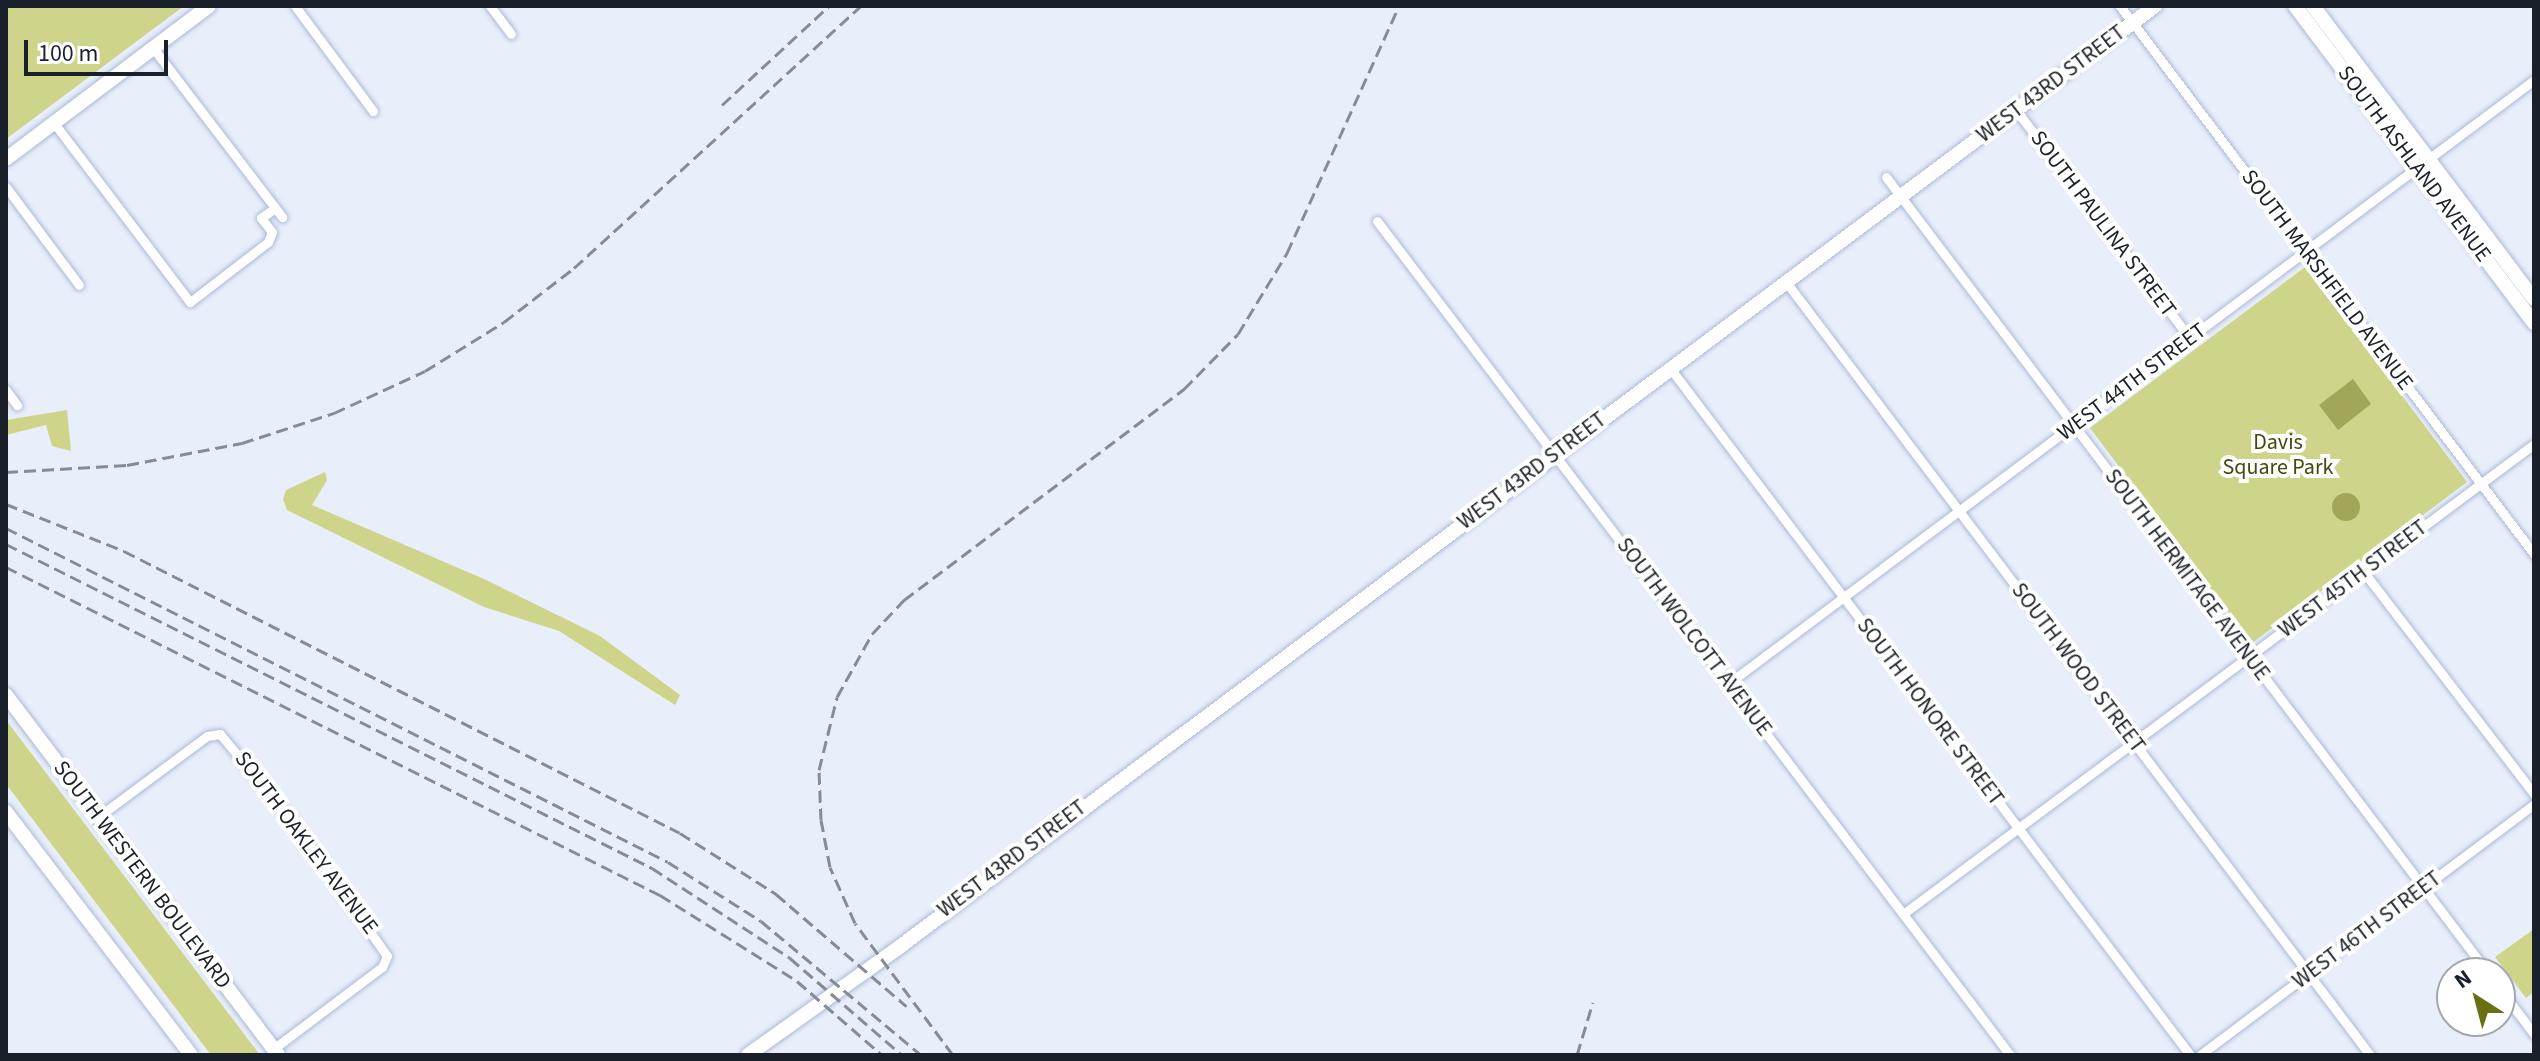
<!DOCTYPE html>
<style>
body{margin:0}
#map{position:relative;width:2540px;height:1061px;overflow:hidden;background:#e8eefa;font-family:"Source Sans 3",sans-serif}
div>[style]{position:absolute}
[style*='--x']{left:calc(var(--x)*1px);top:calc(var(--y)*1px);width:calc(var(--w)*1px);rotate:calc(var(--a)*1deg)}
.green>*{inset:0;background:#ced58a}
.water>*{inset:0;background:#a1a658}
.round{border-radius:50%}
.roads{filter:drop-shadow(0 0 2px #a9b9d5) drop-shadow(0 0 2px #a9b9d5)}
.street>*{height:9px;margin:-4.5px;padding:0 4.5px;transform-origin:4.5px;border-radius:4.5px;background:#fff}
.secondary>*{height:14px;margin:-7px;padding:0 7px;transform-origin:7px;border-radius:7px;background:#fff}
.rail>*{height:3px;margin-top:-1.5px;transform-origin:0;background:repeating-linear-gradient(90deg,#868c97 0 12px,transparent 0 18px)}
span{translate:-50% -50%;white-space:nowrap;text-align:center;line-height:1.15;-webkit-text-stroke:8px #fff;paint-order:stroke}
.street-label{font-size:22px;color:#1a202a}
.park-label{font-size:22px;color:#46490c}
.frame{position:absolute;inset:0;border:8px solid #1a202a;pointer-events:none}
.north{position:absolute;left:2436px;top:957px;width:80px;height:80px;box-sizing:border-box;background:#fff;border:2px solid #a3a6aa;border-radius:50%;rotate:324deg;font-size:22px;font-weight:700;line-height:32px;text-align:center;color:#1a202a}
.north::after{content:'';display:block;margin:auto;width:28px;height:36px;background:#6b6f13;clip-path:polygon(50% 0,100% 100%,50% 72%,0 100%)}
.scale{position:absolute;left:24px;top:40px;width:144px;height:36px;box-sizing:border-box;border:4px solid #1a202a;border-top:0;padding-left:10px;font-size:24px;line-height:28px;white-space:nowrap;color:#1a202a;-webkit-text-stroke:6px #fff;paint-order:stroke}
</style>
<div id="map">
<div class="green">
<i style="clip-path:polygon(6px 6px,184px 6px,6px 139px)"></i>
<i style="clip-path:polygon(2305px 267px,2467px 482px,2252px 643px,2090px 428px)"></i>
<i style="clip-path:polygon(67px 410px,71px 451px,52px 446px,46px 425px,6px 435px,6px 420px)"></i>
<i style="clip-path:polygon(325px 472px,327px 480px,312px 505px,484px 579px,600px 636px,680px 695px,675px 705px,559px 631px,484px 607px,287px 510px,283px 499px,286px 490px)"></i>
<i style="clip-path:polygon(6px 720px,260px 1055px,211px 1055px,6px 784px)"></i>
<i style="clip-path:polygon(2534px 929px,2534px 992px,2526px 998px,2495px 957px)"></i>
</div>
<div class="water">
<i style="clip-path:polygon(2353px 379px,2371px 404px,2338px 430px,2319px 405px)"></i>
<i class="round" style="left:2332px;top:493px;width:28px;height:28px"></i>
</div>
<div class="roads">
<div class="street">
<i style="--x:295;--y:6;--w:131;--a:53.4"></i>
<i style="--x:490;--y:6;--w:35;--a:53"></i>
<i style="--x:2120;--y:6;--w:687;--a:52.93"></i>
<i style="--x:153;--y:48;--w:213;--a:52.6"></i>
<i style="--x:2016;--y:110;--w:287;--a:52.7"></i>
<i style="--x:54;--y:123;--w:225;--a:52.8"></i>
<i style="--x:190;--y:302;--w:98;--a:-37.6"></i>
<i style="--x:268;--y:242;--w:11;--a:-68"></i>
<i style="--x:272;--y:232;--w:18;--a:-128"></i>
<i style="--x:261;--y:218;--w:17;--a:-36"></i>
<i style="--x:1886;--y:177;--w:998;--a:52.9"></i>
<i style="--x:6;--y:187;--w:122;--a:53.3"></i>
<i style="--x:1377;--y:221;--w:1047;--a:52.8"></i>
<i style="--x:1786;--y:282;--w:969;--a:52.93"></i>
<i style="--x:1670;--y:368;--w:862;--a:52.88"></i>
<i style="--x:6;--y:390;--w:19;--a:54"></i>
<i style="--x:2363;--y:571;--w:281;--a:52.5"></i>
<i style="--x:1729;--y:683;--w:1006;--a:-36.84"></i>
<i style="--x:98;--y:817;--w:136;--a:-36.6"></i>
<i style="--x:207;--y:736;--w:13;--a:-9"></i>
<i style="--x:220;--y:734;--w:107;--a:50.3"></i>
<i style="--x:288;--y:816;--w:171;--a:54.7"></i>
<i style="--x:387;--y:956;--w:12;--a:114"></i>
<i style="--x:382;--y:967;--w:136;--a:143"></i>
<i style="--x:1903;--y:914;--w:787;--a:-36.68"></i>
<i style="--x:2500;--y:989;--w:56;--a:52.9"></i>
<i style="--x:2200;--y:1055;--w:418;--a:-36.9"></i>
</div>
<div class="secondary">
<i style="--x:2295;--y:6;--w:397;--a:53"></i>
<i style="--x:2313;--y:6;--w:367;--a:53"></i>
<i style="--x:6;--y:159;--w:254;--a:-37"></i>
<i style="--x:6;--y:695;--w:451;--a:52.9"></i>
<i style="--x:6;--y:812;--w:305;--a:52.7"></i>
<i style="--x:748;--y:1055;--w:189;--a:-35.5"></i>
<i style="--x:902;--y:945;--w:1566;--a:-36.85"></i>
</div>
</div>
<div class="rail">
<i style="--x:722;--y:105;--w:146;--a:-42.8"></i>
<i style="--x:6;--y:472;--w:121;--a:-3.3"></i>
<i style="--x:127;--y:465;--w:117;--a:-10.8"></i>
<i style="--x:242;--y:443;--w:97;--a:-18.1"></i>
<i style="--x:334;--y:413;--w:100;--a:-24.8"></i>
<i style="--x:425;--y:371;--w:93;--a:-31.8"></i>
<i style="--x:504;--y:322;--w:88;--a:-37.6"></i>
<i style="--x:574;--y:268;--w:389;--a:-42.4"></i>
<i style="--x:6;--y:504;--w:127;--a:21.7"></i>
<i style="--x:124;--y:551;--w:623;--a:26.89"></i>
<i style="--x:680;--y:833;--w:114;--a:32.4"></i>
<i style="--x:776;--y:894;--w:172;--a:40.7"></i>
<i style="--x:6;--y:528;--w:741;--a:26.77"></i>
<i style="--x:668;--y:862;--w:110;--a:32.4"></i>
<i style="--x:761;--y:921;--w:209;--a:39.9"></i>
<i style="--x:6;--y:544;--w:723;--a:26.64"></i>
<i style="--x:652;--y:868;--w:165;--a:33.1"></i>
<i style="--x:790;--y:958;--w:148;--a:40.9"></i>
<i style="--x:6;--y:567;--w:732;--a:26.64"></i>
<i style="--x:660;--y:895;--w:162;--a:32.1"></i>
<i style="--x:797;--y:981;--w:113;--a:41"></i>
<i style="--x:953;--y:1055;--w:164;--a:-126.6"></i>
<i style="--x:855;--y:923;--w:61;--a:-114.1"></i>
<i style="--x:830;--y:867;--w:48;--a:-100.8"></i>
<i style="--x:821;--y:820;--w:50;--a:-92.3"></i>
<i style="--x:819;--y:770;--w:75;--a:-76.1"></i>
<i style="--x:837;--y:697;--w:72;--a:-60.9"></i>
<i style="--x:872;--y:634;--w:47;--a:-46.7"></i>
<i style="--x:904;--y:600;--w:351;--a:-37"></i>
<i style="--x:1184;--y:389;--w:77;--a:-45.5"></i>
<i style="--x:1238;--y:334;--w:95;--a:-58.8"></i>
<i style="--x:1287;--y:253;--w:271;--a:-65.6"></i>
<i style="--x:1577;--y:1055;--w:55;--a:-73.2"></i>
</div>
<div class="street-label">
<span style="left:2051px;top:84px;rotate:-37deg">WEST 43RD STREET</span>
<span style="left:2414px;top:164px;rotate:53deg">SOUTH ASHLAND AVENUE</span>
<span style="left:2103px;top:224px;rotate:53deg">SOUTH PAULINA STREET</span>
<span style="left:2327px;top:280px;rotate:53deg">SOUTH MARSHFIELD AVENUE</span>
<span style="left:2132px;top:382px;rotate:-37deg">WEST 44TH STREET</span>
<span style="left:1532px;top:471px;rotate:-37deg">WEST 43RD STREET</span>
<span style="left:2187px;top:575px;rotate:53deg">SOUTH HERMITAGE AVENUE</span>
<span style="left:2353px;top:579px;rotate:-37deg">WEST 45TH STREET</span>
<span style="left:1694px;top:637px;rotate:53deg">SOUTH WOLCOTT AVENUE</span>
<span style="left:2078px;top:668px;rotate:53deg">SOUTH WOOD STREET</span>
<span style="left:1930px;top:712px;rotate:53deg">SOUTH HONORE STREET</span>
<span style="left:306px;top:843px;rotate:53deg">SOUTH OAKLEY AVENUE</span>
<span style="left:1012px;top:859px;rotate:-37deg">WEST 43RD STREET</span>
<span style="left:142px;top:875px;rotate:53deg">SOUTH WESTERN BOULEVARD</span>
<span style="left:2367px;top:930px;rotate:-37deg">WEST 46TH STREET</span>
</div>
<div class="park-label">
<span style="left:2278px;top:455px">Davis<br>Square Park</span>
</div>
<div class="frame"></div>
<div class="north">N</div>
<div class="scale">100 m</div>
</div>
